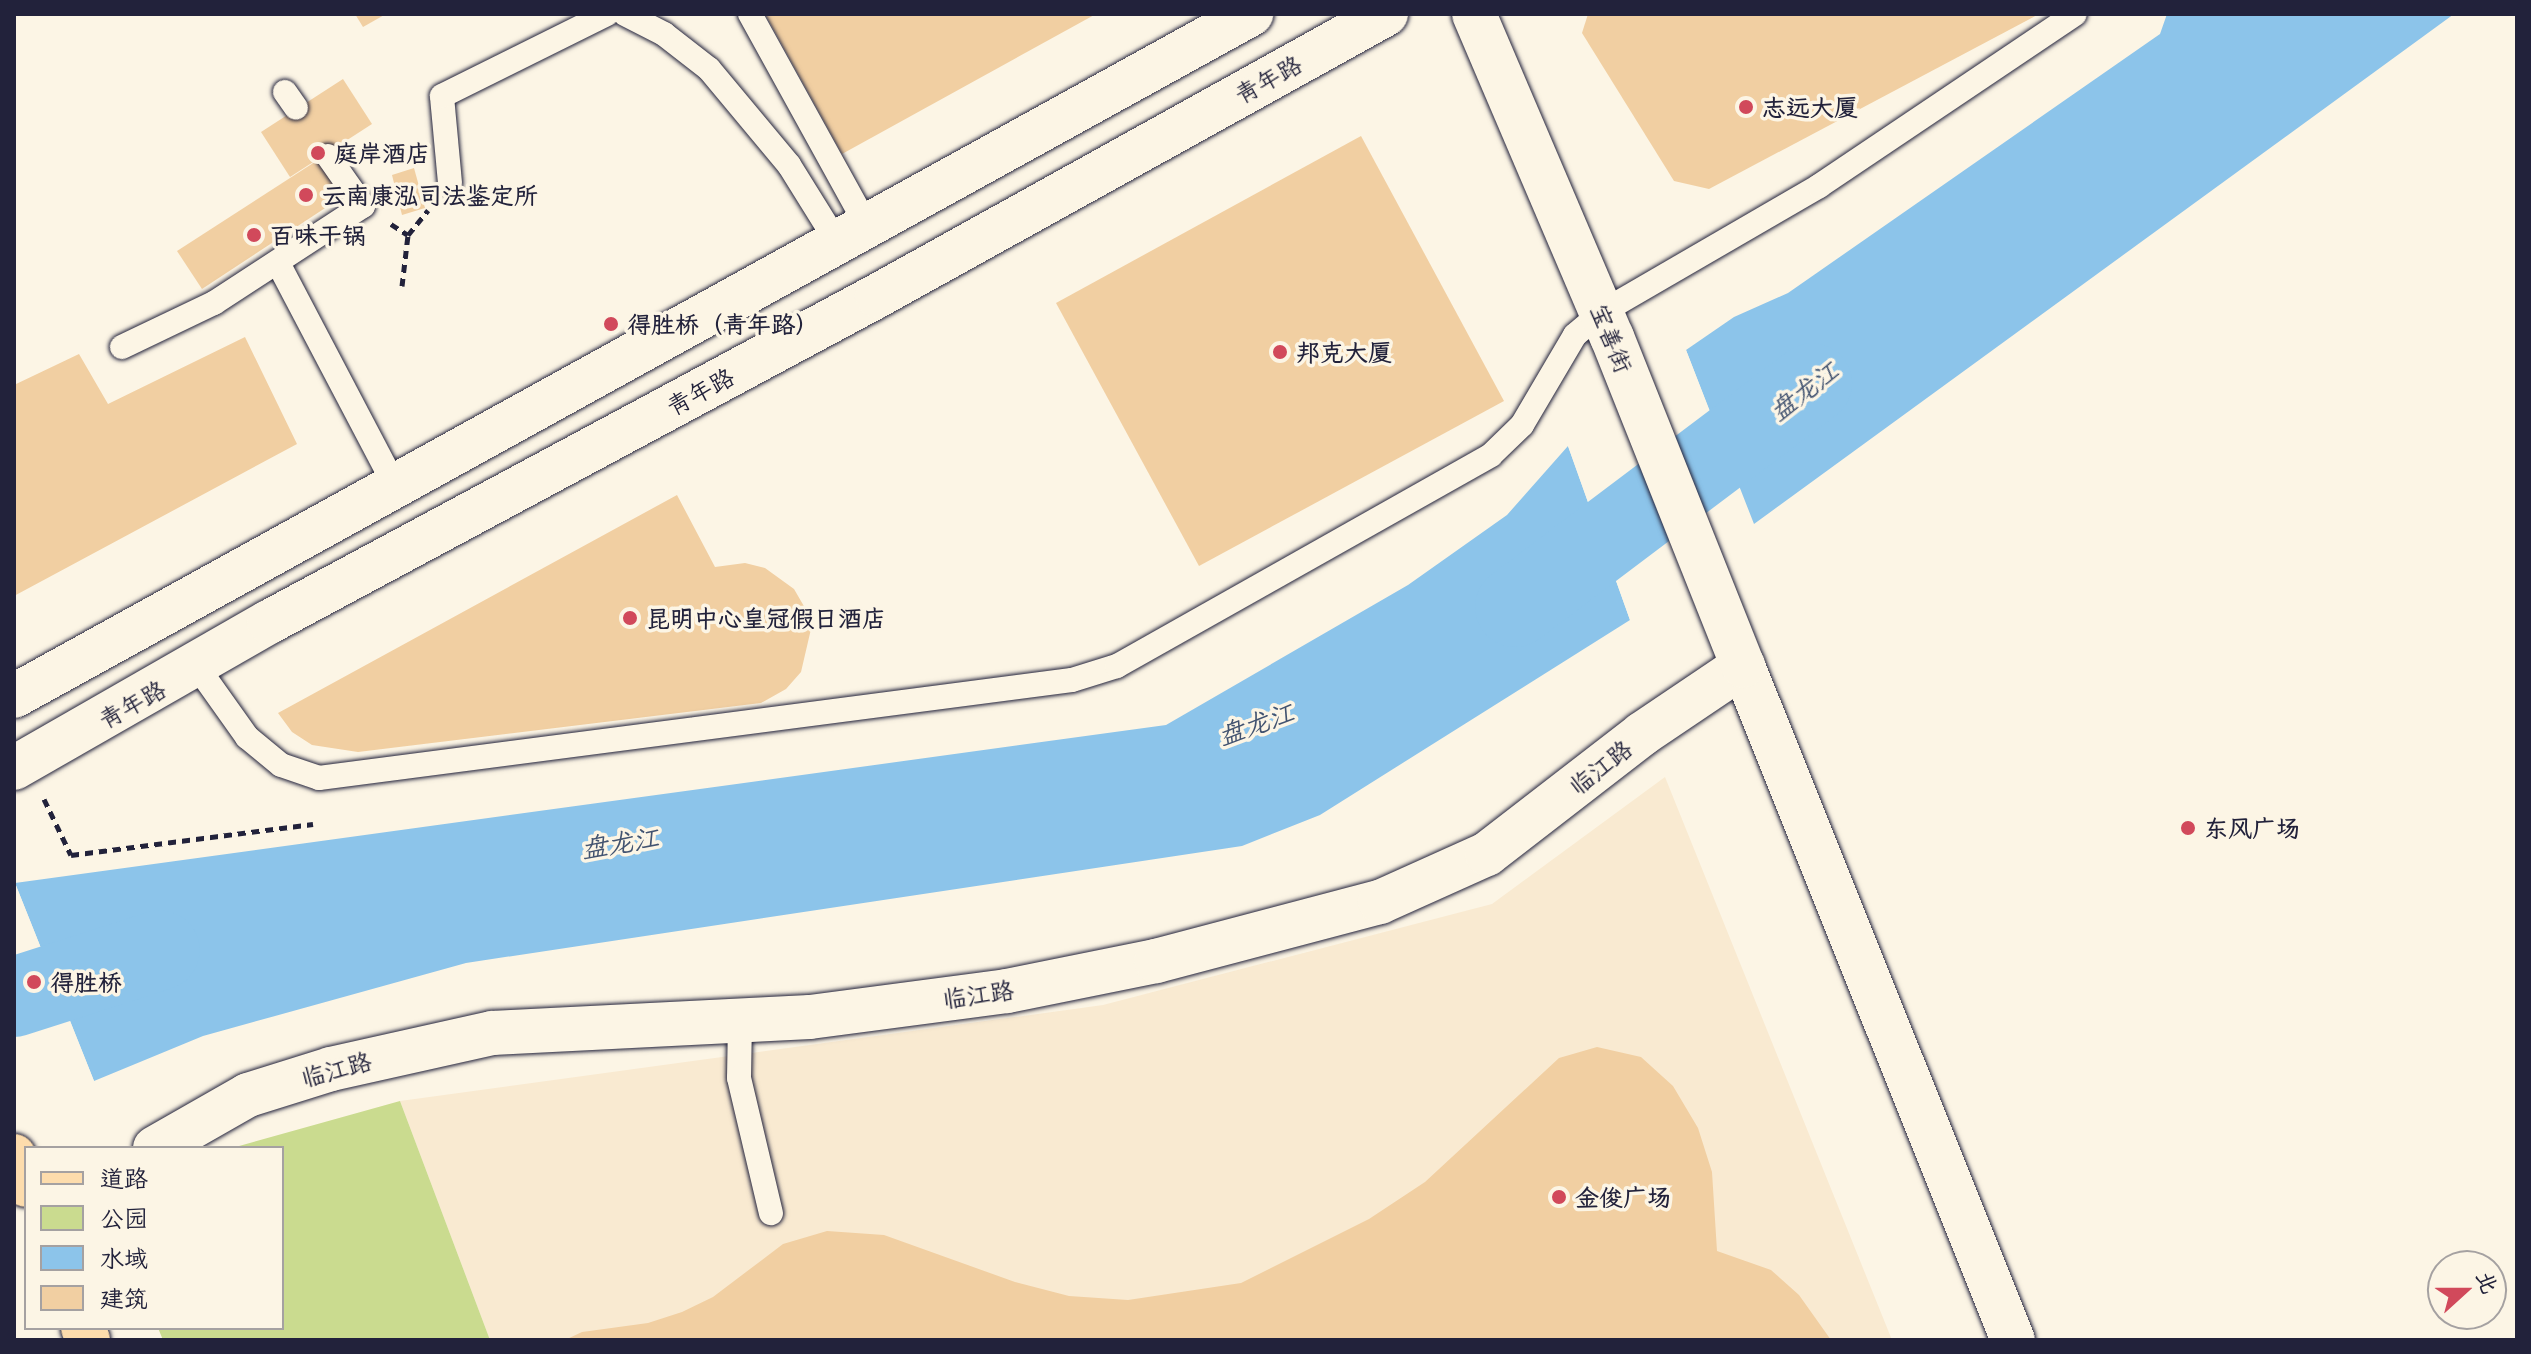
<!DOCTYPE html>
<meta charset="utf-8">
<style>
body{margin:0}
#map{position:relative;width:2531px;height:1354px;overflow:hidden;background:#fcf5e5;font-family:Mali,"LXGW WenKai TC",sans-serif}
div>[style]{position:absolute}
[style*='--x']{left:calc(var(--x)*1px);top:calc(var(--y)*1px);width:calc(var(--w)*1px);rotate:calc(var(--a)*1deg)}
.built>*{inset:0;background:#f9ead1}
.green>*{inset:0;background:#cadb8f}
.water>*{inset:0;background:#8cc4ea}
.pier>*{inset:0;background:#fcf5e5}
.river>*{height:80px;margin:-40px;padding:0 40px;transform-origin:40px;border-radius:40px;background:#8cc4ea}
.building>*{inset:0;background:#f1cfa2}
.path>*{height:5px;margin-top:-2.5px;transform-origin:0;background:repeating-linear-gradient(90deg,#22223b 0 8px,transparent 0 14px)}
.roads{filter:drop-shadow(0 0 2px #22223b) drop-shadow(0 0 2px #22223b)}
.service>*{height:24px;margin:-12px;padding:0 12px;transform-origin:12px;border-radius:12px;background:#fcf5e5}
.minor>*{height:44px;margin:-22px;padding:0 22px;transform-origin:22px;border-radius:22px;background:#fcf5e5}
.tertiary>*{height:44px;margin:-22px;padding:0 22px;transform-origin:22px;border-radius:22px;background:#fcf5e5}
.secondary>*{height:44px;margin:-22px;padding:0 22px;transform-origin:22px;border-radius:22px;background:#fcf5e5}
.primary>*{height:44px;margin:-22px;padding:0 22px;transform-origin:22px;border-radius:22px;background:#fddcac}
.dots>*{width:22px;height:22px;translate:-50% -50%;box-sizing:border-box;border:4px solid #fcf5e5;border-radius:50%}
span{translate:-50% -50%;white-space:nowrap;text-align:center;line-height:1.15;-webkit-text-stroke:7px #fcf5e5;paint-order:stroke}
.street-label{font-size:24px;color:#22223b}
.poi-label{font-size:24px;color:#22223b;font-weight:700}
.left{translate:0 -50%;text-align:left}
.water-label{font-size:26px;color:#425370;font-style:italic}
.frame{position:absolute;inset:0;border:16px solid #22223b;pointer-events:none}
.legend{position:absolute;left:24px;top:1146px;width:260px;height:184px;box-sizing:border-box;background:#fcf5e5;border:2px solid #a5a1a1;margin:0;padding:10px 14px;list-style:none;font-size:24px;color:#22223b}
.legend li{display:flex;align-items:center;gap:16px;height:40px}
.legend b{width:40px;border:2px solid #a5a1a1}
.north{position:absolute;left:2427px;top:1250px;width:80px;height:80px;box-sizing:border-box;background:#fcf5e5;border:2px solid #a5a1a1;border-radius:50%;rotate:69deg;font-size:22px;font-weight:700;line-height:32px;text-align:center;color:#22223b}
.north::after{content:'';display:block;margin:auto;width:28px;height:36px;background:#d1495b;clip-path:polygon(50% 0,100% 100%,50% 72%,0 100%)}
</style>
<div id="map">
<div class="built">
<i style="clip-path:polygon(1665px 777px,1892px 1340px,490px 1340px,400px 1101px,1103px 1005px,1492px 904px)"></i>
</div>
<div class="green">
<i style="clip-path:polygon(400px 1101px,490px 1340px,163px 1340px,158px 1328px,282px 1328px,282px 1148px,232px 1148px)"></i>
</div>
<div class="water">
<i style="clip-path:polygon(2167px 14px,2454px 14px,1754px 524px,1686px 350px,1734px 317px,1788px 293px,2160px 34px)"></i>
<i style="clip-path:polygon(1568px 446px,1630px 620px,1320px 815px,1242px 846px,466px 963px,203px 1036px,94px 1081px,15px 883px,1166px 725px,1408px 585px,1507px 515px)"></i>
</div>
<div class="pier">
<i style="clip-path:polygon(1686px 350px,1753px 524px,1750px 526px,1683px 352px)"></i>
<i style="clip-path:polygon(1571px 443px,1633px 618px,1630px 620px,1568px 446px)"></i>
<i style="clip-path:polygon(15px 883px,94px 1081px,90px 1083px,14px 890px)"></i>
</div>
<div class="river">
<i style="--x:1515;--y:607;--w:372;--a:-37"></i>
<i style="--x:14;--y:997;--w:153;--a:-17.8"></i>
</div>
<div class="building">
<i style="clip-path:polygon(355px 14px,386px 14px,363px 27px)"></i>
<i style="clip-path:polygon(765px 14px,1096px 14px,842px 154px)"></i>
<i style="clip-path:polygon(1588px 14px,2039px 14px,1709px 189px,1674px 181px,1582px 33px)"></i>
<i style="clip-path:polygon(343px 79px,372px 124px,290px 177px,261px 132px)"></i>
<i style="clip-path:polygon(1361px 136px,1504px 401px,1199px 566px,1056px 303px)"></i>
<i style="clip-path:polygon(321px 158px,345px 195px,202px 289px,177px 251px)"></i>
<i style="clip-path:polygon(414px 168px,425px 208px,402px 215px,392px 175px)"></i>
<i style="clip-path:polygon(245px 337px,297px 444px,14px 596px,14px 385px,79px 354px,108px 404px)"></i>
<i style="clip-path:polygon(677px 495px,715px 567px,745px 563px,765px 568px,794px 589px,805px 608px,811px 629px,801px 672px,786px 689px,761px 703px,358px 752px,312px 745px,292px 732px,278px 713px)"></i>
<i style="clip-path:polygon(1597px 1047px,1641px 1057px,1673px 1086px,1698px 1128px,1712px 1172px,1717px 1251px,1771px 1270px,1799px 1295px,1831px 1340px,565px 1340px,582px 1332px,648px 1323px,682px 1312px,713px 1297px,783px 1244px,827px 1231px,884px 1235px,1015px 1282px,1069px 1296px,1128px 1300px,1241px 1283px,1369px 1219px,1425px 1182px,1559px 1058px)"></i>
</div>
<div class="path">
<i style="--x:391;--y:224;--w:20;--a:33"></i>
<i style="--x:402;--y:286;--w:51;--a:-83.3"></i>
<i style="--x:408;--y:235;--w:32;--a:-51"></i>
<i style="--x:44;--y:799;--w:62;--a:64.3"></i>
<i style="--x:71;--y:855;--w:244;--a:-7.3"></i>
</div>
<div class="roads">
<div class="service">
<i style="--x:625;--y:14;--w:44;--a:27.1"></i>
<i style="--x:664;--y:34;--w:57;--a:37.9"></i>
<i style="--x:709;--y:69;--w:125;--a:50.2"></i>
<i style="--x:789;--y:165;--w:91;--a:58.1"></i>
<i style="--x:750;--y:14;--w:242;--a:61.1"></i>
<i style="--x:285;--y:92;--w:19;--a:55"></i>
<i style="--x:450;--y:183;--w:87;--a:-95.3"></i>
<i style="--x:442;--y:96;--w:184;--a:-26.4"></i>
<i style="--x:278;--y:263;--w:252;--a:62.3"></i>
<i style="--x:122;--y:347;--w:102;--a:-25.6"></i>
<i style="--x:214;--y:303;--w:178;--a:-33.1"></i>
<i style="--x:363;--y:206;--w:61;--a:-125"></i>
<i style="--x:198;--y:668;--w:85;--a:54.6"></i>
<i style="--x:247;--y:737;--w:44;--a:39.5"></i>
<i style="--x:281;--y:765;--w:40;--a:18.9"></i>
<i style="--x:319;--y:778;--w:759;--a:-7.42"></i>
<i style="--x:1072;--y:680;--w:47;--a:-17.3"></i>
<i style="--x:1117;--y:666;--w:429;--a:-29.4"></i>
<i style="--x:1491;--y:455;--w:43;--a:-44.1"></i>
<i style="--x:1522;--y:425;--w:104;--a:-59.5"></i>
<i style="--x:1575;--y:335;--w:35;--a:-40"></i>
<i style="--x:1602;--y:312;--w:251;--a:-30.1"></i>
<i style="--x:1819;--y:186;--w:308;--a:-33.9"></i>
<i style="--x:740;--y:1021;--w:57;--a:91"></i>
<i style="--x:739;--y:1078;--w:139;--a:76.7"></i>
</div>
<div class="minor">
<i style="--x:155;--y:1148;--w:107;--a:-29.7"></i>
<i style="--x:248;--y:1095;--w:87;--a:-17.4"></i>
<i style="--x:331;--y:1069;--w:165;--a:-12.6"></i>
<i style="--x:492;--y:1033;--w:318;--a:-2.9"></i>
<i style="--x:810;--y:1017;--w:199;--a:-7.5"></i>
<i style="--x:1007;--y:991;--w:152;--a:-11.4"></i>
<i style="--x:1156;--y:961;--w:232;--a:-14.8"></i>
<i style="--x:1380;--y:902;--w:117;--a:-24.2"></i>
<i style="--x:1487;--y:854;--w:196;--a:-37.7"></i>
<i style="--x:1642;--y:734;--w:122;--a:-34"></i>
<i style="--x:1743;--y:666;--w:726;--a:68.17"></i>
</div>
<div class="tertiary">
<i style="--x:1474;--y:14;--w:351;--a:66.9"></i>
<i style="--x:1612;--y:337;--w:354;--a:68.3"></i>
</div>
<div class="secondary">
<i style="--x:14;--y:696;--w:1413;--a:-28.87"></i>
<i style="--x:14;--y:768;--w:294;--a:-29.8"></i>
<i style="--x:269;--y:622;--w:690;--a:-28.2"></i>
<i style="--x:877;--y:296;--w:582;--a:-28.99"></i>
</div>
<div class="primary">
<i style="--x:14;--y:1156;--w:31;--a:68"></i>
<i style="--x:83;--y:1328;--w:13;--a:67"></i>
</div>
</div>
<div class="dots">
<i style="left:1746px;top:107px;background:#d1495b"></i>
<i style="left:318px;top:153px;background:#d1495b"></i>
<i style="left:306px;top:195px;background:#d1495b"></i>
<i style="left:254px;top:235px;background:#d1495b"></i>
<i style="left:611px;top:324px;background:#d1495b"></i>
<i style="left:1280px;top:352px;background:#d1495b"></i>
<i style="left:630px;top:618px;background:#d1495b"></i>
<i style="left:2188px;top:828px;background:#d1495b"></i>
<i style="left:34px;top:982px;background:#d1495b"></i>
<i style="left:1559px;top:1197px;background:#d1495b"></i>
</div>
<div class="street-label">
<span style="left:1268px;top:79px;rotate:-29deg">青年路</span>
<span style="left:1612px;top:338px;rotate:68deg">宝善街</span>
<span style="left:700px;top:391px;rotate:-28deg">青年路</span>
<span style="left:132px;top:704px;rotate:-29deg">青年路</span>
<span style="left:1600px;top:767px;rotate:-38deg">临江路</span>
<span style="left:978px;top:994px;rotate:-8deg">临江路</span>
<span style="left:336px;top:1069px;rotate:-15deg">临江路</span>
</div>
<div class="poi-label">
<span class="left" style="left:1762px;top:107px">志远大厦</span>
<span class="left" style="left:334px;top:153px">庭岸酒店</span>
<span class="left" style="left:322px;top:195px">云南康泓司法鉴定所</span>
<span class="left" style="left:270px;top:235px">百味干锅</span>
<span class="left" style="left:627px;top:324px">得胜桥（青年路）</span>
<span class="left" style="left:1296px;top:352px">邦克大厦</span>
<span class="left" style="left:646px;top:618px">昆明中心皇冠假日酒店</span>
<span class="left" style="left:2204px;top:828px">东风广场</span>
<span class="left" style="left:50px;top:982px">得胜桥</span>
<span class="left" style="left:1575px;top:1197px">金俊广场</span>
</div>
<div class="water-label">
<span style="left:1804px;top:391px;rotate:-37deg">盘龙江</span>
<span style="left:1256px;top:724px;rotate:-19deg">盘龙江</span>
<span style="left:620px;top:843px;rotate:-9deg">盘龙江</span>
</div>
<div class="frame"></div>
<ul class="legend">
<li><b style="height:10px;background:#fddcac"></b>道路</li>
<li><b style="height:22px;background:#cadb8f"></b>公园</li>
<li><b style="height:22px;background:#8cc4ea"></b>水域</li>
<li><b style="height:22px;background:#f1cfa2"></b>建筑</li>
</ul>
<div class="north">北</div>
</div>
